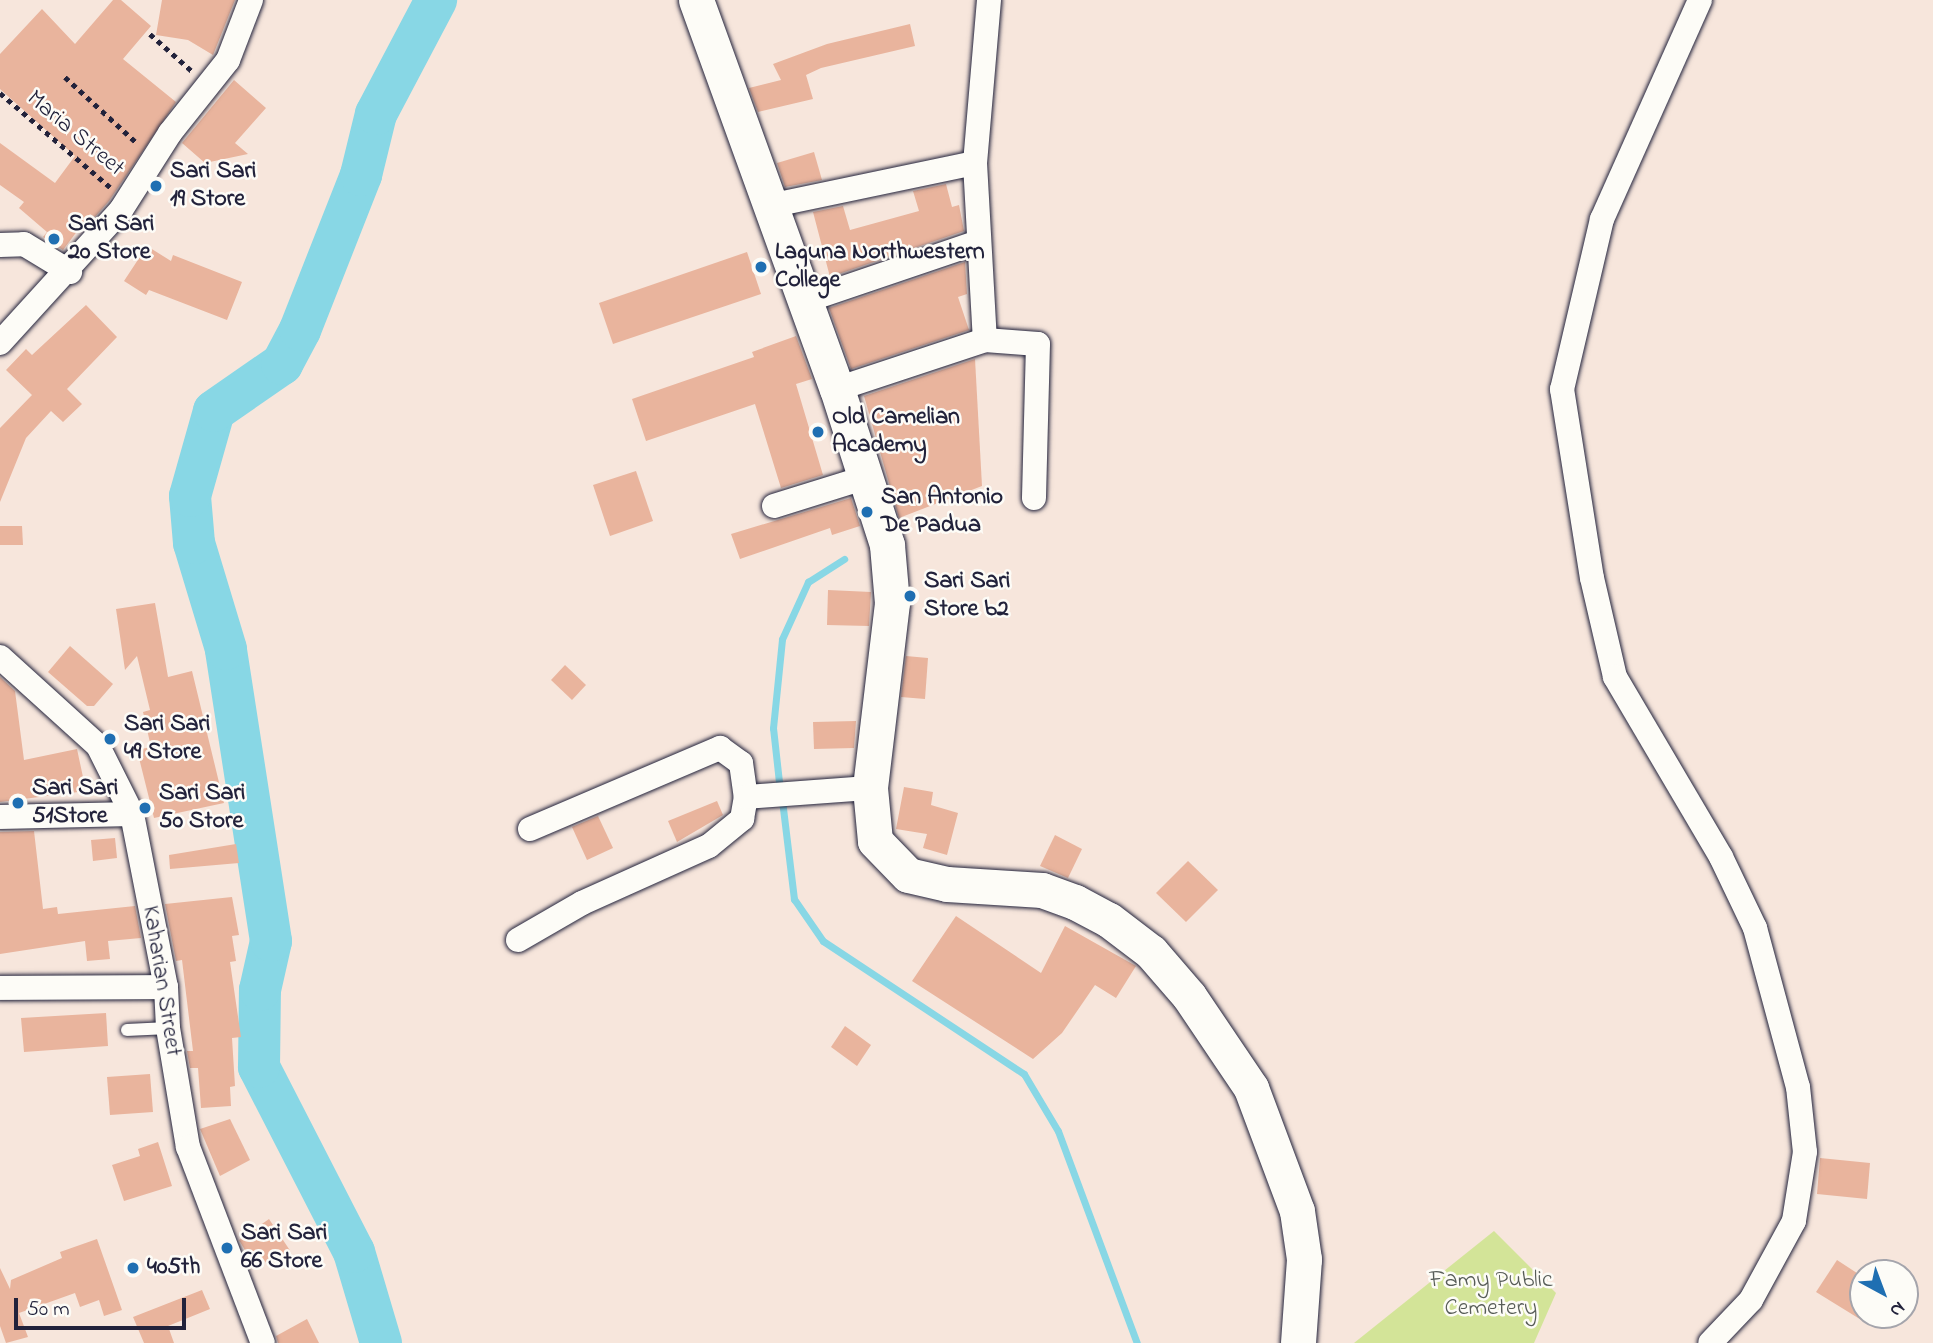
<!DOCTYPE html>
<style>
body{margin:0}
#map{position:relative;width:1933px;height:1343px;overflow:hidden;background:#f7e6dc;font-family:"Indie Flower",sans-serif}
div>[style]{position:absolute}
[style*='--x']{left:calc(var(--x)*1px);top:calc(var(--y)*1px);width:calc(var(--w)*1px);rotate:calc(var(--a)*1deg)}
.green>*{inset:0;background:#d3e498}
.stream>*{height:7px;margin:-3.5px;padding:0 3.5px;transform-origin:3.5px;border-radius:3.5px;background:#88d7e5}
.river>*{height:42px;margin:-21px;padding:0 21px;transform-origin:21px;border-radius:21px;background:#88d7e5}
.building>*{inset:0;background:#e9b49d}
.path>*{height:4.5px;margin-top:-2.25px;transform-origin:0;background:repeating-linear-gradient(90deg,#22223b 0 5px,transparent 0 10px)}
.roads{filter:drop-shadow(0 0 2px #22223b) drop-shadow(0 0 2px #22223b)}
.service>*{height:12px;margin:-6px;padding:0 6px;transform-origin:6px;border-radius:6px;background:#fdfcf7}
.minor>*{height:24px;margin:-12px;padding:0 12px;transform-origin:12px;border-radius:12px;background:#fdfcf7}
.secondary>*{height:35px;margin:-17.5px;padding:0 17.5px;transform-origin:17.5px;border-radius:17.5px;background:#fdfcf7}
.dots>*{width:19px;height:19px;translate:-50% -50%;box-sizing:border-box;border:4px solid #fdfcf7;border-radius:50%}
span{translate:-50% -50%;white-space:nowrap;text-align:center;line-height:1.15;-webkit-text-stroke:5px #fdfcf7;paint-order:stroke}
.street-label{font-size:24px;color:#22223b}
.poi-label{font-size:24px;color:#22223b;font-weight:700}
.left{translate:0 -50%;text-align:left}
.park-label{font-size:24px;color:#575c57}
.north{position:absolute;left:1849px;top:1259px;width:70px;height:70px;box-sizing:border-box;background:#fdfcf7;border:2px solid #a5a5ac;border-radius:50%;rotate:139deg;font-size:19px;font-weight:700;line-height:28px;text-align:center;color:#22223b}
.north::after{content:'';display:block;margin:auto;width:24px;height:32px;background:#1f6fb2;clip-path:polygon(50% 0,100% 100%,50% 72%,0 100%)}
.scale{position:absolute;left:14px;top:1298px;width:172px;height:32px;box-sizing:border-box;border:4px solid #22223b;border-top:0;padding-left:9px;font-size:21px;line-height:24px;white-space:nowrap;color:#22223b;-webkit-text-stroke:5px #fdfcf7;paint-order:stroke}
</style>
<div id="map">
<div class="green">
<i style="clip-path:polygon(1494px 1231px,1556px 1293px,1534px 1343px,1354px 1343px)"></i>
</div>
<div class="stream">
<i style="--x:779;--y:782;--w:54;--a:-96.3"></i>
<i style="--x:773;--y:728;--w:89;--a:-84.2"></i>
<i style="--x:782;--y:639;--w:63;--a:-65.5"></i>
<i style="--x:808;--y:582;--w:43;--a:-32.6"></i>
<i style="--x:782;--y:800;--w:100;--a:83.1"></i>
<i style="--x:794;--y:899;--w:51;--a:55.4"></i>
<i style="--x:823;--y:941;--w:241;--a:33.5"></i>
<i style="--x:1024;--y:1074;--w:66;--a:59.2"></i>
<i style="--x:1058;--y:1131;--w:226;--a:69.6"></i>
</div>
<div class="river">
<i style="--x:381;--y:1343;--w:95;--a:-106.5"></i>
<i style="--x:354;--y:1252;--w:208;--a:-117.2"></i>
<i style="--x:259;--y:1067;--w:77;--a:-89.3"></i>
<i style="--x:260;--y:990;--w:50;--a:-77.3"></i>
<i style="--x:271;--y:941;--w:295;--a:-98.8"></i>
<i style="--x:226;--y:649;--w:111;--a:-106.8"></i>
<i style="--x:194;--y:543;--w:47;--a:-94.9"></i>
<i style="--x:190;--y:496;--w:88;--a:-74.2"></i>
<i style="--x:214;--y:411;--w:83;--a:-34.7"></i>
<i style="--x:282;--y:364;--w:38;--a:-62"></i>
<i style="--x:300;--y:330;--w:167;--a:-68.5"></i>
<i style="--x:361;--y:175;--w:63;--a:-76.2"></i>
<i style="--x:376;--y:114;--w:129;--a:-62.2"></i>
</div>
<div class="building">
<i style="clip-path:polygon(113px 0,121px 0,151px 26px,123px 59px,176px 102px,109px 201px,95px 217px,90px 214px,63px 250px,43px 237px,47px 232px,19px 208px,24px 202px,0 185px,0 143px,55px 183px,75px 156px,0 89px,0 54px,42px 9px,75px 44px)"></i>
<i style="clip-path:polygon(162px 0,235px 0,213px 55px,188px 40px,156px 35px)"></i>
<i style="clip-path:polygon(910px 24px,915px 46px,821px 68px,806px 75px,813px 99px,758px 112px,749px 88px,781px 80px,773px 64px,827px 44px)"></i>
<i style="clip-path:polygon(234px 80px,266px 108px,235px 143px,248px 154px,205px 163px,182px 143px)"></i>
<i style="clip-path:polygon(814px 152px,822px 180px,785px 187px,777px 163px)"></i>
<i style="clip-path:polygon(946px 184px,952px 207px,959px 205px,964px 231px,830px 277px,813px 212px,843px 206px,850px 230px,919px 211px,913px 191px)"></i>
<i style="clip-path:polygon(147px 246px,171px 261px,173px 255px,242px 282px,227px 320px,149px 290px,146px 295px,124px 281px)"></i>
<i style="clip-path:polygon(747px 252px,761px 294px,613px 344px,599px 303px)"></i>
<i style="clip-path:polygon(965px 262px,967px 294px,958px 297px,969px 330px,851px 369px,829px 308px)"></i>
<i style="clip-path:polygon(86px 305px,117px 337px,67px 389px,82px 404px,63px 422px,51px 411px,26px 438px,0 502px,0 428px,32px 395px,6px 370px,26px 349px,32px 355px)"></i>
<i style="clip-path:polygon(796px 336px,812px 379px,796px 384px,823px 475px,781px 488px,755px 404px,646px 441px,632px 399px,754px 357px,752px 352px)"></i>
<i style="clip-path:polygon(975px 359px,982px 486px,899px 518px,864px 396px)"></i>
<i style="clip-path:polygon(636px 471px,653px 521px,610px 536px,593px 485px)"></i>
<i style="clip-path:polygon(851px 498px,860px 526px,832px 535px,830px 528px,740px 559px,731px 534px)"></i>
<i style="clip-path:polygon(0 526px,22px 526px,23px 545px,0 545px)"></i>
<i style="clip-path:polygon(828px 590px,871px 592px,869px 626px,827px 625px)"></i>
<i style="clip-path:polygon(155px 603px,168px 677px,192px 671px,224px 803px,154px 818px,137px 750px,151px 747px,143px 712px,150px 710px,137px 656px,125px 670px,116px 609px)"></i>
<i style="clip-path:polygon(70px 646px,113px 684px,94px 706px,87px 706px,48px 672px)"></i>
<i style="clip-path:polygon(906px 656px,928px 658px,925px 699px,901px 697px)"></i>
<i style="clip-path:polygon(565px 665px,586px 685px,572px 700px,551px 680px)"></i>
<i style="clip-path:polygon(0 677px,15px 691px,24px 760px,77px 749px,86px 791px,0 802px)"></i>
<i style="clip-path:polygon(856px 721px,854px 748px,814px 749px,813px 722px)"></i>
<i style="clip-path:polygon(904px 787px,933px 792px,931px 805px,958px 813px,947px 855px,923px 848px,927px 834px,896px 829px)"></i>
<i style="clip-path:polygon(717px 801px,723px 815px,677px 842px,668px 821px)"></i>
<i style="clip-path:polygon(598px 816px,613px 848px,587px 860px,572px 827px)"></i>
<i style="clip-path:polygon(34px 831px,43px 909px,57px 907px,58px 914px,135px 906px,141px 938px,108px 941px,110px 959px,87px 961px,85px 941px,0 954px,0 832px)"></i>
<i style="clip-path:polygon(1055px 835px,1082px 849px,1068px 878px,1040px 866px)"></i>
<i style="clip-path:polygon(115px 838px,117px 858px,93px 861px,91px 840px)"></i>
<i style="clip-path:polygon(236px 844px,239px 863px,170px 869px,169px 855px)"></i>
<i style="clip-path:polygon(1188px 861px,1218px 890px,1186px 922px,1156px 893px)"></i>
<i style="clip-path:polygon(232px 897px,239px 935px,232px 936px,236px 961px,230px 962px,241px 1037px,232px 1038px,235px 1086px,230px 1087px,231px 1106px,201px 1108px,198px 1068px,190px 1068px,187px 1051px,193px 1051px,182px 960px,176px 961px,165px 904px)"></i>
<i style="clip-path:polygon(956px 916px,1041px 973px,1065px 926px,1136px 966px,1116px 998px,1095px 985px,1062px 1033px,1033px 1059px,912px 981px)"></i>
<i style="clip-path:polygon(106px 1013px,108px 1046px,24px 1052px,21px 1018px)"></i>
<i style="clip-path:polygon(845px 1026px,871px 1045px,857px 1066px,831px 1047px)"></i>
<i style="clip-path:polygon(150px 1074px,153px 1112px,110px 1115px,107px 1077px)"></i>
<i style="clip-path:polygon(230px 1119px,250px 1160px,220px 1176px,200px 1129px)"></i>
<i style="clip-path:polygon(158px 1142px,172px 1186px,124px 1201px,112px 1165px,140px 1156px,138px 1149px)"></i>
<i style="clip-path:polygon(1820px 1158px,1870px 1163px,1867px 1199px,1817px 1194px)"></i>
<i style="clip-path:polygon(269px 1219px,291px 1252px,269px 1267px,258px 1251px,249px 1257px,239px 1240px)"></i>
<i style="clip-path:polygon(97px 1239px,122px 1310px,104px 1316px,99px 1300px,80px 1307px,75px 1293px,19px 1313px,28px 1337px,6px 1343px,0 1326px,0 1268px,10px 1289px,11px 1280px,62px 1258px,60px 1252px)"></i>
<i style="clip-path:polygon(1837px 1260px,1863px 1277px,1863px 1321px,1816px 1292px)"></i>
<i style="clip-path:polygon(202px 1290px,210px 1309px,168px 1326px,174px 1343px,144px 1343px,133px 1317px)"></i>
<i style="clip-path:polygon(307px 1319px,319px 1343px,278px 1343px,276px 1336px)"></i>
</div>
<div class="path">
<i style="--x:150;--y:34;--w:57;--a:41.5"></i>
<i style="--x:65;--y:77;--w:99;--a:42.5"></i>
<i style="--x:0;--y:93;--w:145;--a:40.5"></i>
</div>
<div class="roads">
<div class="service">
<i style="--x:127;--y:1030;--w:41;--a:-2.8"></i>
</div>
<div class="minor">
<i style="--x:989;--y:0;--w:164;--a:94.9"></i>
<i style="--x:975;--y:163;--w:177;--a:86.8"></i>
<i style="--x:985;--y:340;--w:53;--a:4.3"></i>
<i style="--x:1038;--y:344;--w:154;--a:91.5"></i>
<i style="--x:1700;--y:0;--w:240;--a:114.1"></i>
<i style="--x:1602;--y:219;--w:175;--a:103.2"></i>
<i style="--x:1562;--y:389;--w:191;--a:81"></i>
<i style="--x:1592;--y:578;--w:102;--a:76.9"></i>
<i style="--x:1615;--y:677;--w:209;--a:59.5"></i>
<i style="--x:1721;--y:857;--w:79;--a:64.4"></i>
<i style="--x:1755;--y:928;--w:165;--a:74.9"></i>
<i style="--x:1798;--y:1087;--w:65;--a:83.9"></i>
<i style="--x:1805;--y:1152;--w:70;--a:99.1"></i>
<i style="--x:1794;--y:1221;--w:90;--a:118.6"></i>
<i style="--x:1751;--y:1300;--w:59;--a:133.6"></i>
<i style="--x:769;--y:206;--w:210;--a:-11.8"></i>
<i style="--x:0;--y:245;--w:24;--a:-2"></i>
<i style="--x:24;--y:244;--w:54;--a:31.3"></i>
<i style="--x:805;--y:301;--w:183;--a:-18.8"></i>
<i style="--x:0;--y:343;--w:180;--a:-47.7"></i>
<i style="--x:121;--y:210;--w:91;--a:-57.5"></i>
<i style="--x:170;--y:133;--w:93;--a:-51.5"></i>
<i style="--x:228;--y:60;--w:64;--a:-69"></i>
<i style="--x:837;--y:389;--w:156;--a:-18.3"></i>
<i style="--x:774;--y:506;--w:97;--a:-17.3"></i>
<i style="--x:0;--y:657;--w:132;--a:42.2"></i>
<i style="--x:98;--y:746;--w:76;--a:63.4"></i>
<i style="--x:132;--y:814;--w:176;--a:78.9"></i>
<i style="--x:166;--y:987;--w:41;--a:87.2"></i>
<i style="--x:168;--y:1028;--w:121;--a:80.5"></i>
<i style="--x:188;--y:1147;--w:210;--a:69.1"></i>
<i style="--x:0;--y:817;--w:132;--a:-1.3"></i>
<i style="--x:530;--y:829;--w:207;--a:-23.1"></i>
<i style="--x:720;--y:748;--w:26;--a:36"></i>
<i style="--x:741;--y:763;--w:34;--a:82"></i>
<i style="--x:518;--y:940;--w:74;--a:-30"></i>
<i style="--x:582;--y:903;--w:139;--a:-24.2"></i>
<i style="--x:709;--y:846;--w:43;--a:-39.3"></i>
<i style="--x:742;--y:819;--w:22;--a:-80"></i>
<i style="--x:746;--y:797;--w:124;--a:-4.2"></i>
<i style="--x:0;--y:988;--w:166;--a:-0.3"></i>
</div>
<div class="secondary">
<i style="--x:696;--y:0;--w:414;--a:70.1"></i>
<i style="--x:837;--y:389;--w:164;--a:72.2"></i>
<i style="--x:887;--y:545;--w:58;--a:85.1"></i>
<i style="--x:892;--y:603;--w:186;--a:96.8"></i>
<i style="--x:870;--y:788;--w:53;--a:84.6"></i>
<i style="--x:875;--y:841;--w:47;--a:45.9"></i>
<i style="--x:908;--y:875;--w:40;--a:13"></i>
<i style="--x:947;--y:884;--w:95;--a:3.6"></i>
<i style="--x:1042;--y:890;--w:35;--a:20"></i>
<i style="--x:1075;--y:902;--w:38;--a:28"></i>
<i style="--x:1109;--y:920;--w:53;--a:37.3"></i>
<i style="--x:1151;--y:952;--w:58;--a:49.2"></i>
<i style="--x:1189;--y:996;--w:111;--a:56"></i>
<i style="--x:1251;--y:1088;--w:131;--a:69.5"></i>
<i style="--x:1297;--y:1211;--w:49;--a:81.7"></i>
<i style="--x:1304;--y:1259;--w:84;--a:94.1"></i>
</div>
</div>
<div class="dots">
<i style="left:156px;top:186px;background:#1f6fb2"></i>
<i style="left:54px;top:239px;background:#1f6fb2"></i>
<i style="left:761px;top:267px;background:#1f6fb2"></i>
<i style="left:818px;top:432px;background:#1f6fb2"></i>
<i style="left:867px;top:512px;background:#1f6fb2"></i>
<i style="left:910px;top:596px;background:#1f6fb2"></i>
<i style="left:110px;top:739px;background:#1f6fb2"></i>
<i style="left:18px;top:803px;background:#1f6fb2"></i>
<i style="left:145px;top:808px;background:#1f6fb2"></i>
<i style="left:227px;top:1248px;background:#1f6fb2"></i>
<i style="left:133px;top:1268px;background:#1f6fb2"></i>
</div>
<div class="street-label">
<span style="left:75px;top:134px;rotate:40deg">Maria Street</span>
<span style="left:161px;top:981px;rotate:81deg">Kaharian Street</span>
</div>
<div class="poi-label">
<span class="left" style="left:170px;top:186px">Sari Sari<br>19 Store</span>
<span class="left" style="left:68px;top:239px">Sari Sari<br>20 Store</span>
<span class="left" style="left:775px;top:267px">Laguna Northwestern<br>College</span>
<span class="left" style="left:832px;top:432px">Old Camelian<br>Academy</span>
<span class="left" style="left:881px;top:512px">San Antonio<br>De Padua</span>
<span class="left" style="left:924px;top:596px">Sari Sari<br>Store b2</span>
<span class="left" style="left:124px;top:739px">Sari Sari<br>49 Store</span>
<span class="left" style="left:32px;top:803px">Sari Sari<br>51Store</span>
<span class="left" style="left:159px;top:808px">Sari Sari<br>50 Store</span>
<span class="left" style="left:241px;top:1248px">Sari Sari<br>66 Store</span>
<span class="left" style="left:147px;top:1268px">405th</span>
</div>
<div class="park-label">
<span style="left:1491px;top:1295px">Famy Public<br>Cemetery</span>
</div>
<div class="north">N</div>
<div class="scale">50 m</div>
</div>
